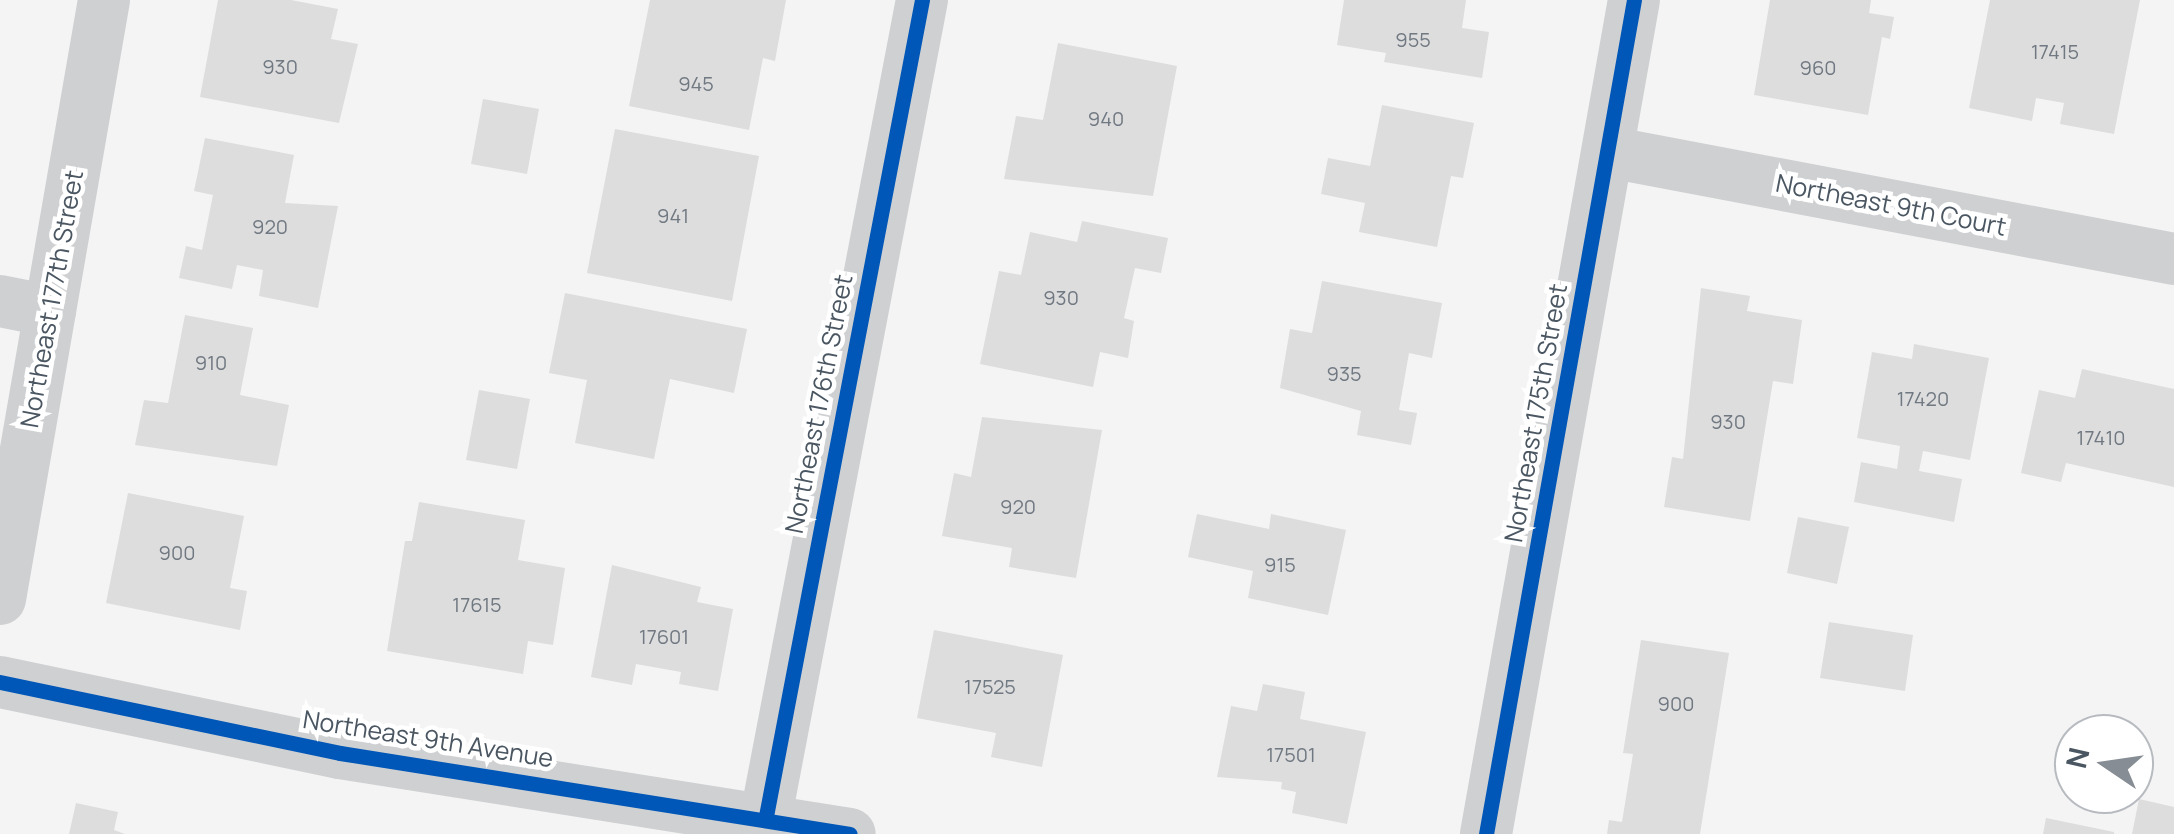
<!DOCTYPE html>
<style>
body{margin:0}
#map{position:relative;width:2174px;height:834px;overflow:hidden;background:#f4f4f4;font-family:Manrope,sans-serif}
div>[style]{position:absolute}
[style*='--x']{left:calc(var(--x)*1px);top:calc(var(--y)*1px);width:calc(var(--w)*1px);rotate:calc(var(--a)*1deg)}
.building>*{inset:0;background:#ddddde}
.minor>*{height:52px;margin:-26px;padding:0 26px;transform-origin:26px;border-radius:26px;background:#ced0d2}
.cycleway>*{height:15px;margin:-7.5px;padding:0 7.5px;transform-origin:7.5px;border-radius:7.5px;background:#0057b8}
span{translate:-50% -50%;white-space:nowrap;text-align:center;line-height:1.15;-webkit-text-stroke:9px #fff;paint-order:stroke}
.number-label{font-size:20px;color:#707881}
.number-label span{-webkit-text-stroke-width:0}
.street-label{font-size:25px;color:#4a5661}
.north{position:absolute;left:2054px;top:714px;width:100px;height:100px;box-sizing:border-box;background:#fff;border:2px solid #b7bbc0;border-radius:50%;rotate:283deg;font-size:28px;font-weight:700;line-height:40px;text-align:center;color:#4a5661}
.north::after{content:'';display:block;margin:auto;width:35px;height:45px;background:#868d94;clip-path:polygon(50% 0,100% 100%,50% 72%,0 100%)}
</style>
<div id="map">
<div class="building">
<i style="clip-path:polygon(218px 0,291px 0,338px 9px,331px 39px,358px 44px,339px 123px,200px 97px)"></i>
<i style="clip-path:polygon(650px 0,786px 0,775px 61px,763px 58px,749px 130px,629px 106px)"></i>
<i style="clip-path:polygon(1344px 0,1466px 0,1462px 28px,1489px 32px,1482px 78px,1384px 62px,1386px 53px,1337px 45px)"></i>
<i style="clip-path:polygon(1770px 0,1871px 0,1869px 13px,1894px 17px,1890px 39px,1882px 37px,1868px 115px,1754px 95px)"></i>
<i style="clip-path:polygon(1990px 0,2140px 0,2114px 134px,2060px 124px,2064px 103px,2036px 98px,2032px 121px,1969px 108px)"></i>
<i style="clip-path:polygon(1058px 43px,1177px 66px,1153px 196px,1004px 179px,1016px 116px,1043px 120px)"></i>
<i style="clip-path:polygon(483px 99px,539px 109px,527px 174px,471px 164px)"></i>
<i style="clip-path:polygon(1382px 105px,1474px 123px,1463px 178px,1451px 176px,1437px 247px,1359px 232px,1365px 203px,1321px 194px,1328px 158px,1370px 166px)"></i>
<i style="clip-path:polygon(615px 129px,759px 156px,732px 301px,587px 273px)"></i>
<i style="clip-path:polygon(205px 138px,294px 155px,285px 203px,338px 206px,318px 308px,259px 296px,263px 270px,237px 265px,232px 289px,179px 278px,186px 246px,202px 250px,213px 195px,194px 191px)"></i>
<i style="clip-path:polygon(1082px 221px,1168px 238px,1161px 273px,1135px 268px,1124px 318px,1134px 321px,1128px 358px,1100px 352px,1093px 387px,980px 364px,999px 271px,1021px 275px,1030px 232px,1077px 242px)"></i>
<i style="clip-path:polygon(1322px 281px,1442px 303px,1432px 358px,1409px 353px,1399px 410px,1417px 413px,1411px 445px,1357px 435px,1361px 411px,1280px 388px,1290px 329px,1312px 333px)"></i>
<i style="clip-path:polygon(1701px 288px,1750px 296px,1747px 311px,1802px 320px,1793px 384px,1773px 381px,1750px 521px,1664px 507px,1672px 457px,1683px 459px)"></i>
<i style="clip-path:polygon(565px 293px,747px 329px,734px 393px,670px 379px,654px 459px,575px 443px,587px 380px,549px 373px)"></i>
<i style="clip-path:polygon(185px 315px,253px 328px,240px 395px,289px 405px,277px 466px,135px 445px,144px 400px,168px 403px)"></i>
<i style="clip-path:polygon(1914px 344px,1989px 358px,1970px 460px,1923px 451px,1919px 471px,1962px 479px,1954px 522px,1854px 502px,1861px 462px,1897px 469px,1900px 446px,1857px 438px,1872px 352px,1912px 359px)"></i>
<i style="clip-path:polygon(2082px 369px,2174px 389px,2174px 487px,2066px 463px,2061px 482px,2021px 473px,2039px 390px,2075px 398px)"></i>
<i style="clip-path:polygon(479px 390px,530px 399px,517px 469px,466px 460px)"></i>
<i style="clip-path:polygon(982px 417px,1102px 430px,1076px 578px,1009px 567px,1012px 548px,942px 536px,954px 473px,971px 477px)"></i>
<i style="clip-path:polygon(128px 493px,244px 516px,230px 588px,247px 591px,240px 630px,106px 603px)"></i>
<i style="clip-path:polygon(419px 502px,525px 520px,518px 560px,565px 568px,553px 645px,528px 641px,523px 674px,387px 651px,405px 541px,412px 541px)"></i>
<i style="clip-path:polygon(1197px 514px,1269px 529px,1271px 514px,1346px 530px,1328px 615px,1248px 598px,1253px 571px,1188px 557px)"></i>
<i style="clip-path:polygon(1798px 517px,1849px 527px,1837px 584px,1787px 573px)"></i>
<i style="clip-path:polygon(612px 565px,701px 587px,697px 602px,733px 609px,718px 691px,679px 684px,681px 672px,636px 664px,632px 685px,591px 677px)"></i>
<i style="clip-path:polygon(1829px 622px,1913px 635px,1905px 691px,1820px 678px)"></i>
<i style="clip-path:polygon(934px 630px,1063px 655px,1042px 767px,991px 757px,996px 733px,917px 718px)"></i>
<i style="clip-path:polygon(1641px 640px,1729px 653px,1700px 834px,1607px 834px,1609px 820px,1622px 822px,1633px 754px,1623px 753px)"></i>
<i style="clip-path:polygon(1263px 684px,1305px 692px,1300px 719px,1366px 732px,1347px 824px,1292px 813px,1296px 792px,1281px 789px,1282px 782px,1217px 777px,1231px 706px,1257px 711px)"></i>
<i style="clip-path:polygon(2139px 799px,2174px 807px,2174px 834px,2132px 834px)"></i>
<i style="clip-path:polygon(76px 803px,118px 812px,114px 830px,125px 834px,69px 834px)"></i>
<i style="clip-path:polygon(2046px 818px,2114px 832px,2114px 834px,2043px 834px)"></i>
</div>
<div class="minor">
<i style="--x:1609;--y:152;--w:575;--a:10.72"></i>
<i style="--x:0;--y:301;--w:51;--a:11.3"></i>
<i style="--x:0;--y:599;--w:608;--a:-80.15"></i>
<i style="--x:0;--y:682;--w:347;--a:11.8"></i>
<i style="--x:340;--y:753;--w:516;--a:9.02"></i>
<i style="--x:766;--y:816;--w:831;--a:-79.18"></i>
<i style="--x:1486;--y:834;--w:847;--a:-79.94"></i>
</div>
<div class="cycleway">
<i style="--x:0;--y:682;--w:347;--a:11.8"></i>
<i style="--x:340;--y:753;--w:516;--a:9.02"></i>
<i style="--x:766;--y:816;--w:831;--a:-79.18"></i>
<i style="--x:1486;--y:834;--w:847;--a:-79.94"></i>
</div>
<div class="number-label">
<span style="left:1413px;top:39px">955</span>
<span style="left:2055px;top:51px">17415</span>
<span style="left:280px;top:66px">930</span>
<span style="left:1818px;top:67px">960</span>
<span style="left:696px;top:83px">945</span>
<span style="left:1106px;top:118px">940</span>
<span style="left:673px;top:215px">941</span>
<span style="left:270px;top:226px">920</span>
<span style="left:1061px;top:297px">930</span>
<span style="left:211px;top:362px">910</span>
<span style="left:1344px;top:373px">935</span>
<span style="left:1923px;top:398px">17420</span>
<span style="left:1728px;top:421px">930</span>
<span style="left:2101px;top:437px">17410</span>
<span style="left:1018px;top:506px">920</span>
<span style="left:177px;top:552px">900</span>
<span style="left:1280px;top:564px">915</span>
<span style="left:477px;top:604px">17615</span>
<span style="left:664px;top:636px">17601</span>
<span style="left:990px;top:686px">17525</span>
<span style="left:1676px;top:703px">900</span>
<span style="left:1291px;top:754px">17501</span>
</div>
<div class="street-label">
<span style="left:1891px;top:205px;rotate:11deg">Northeast 9th Court</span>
<span style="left:52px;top:299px;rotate:-80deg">Northeast 177th Street</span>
<span style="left:819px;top:404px;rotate:-79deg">Northeast 176th Street</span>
<span style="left:1536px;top:413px;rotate:-80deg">Northeast 175th Street</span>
<span style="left:428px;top:739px;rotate:9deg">Northeast 9th Avenue</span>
</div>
<div class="north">N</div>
</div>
